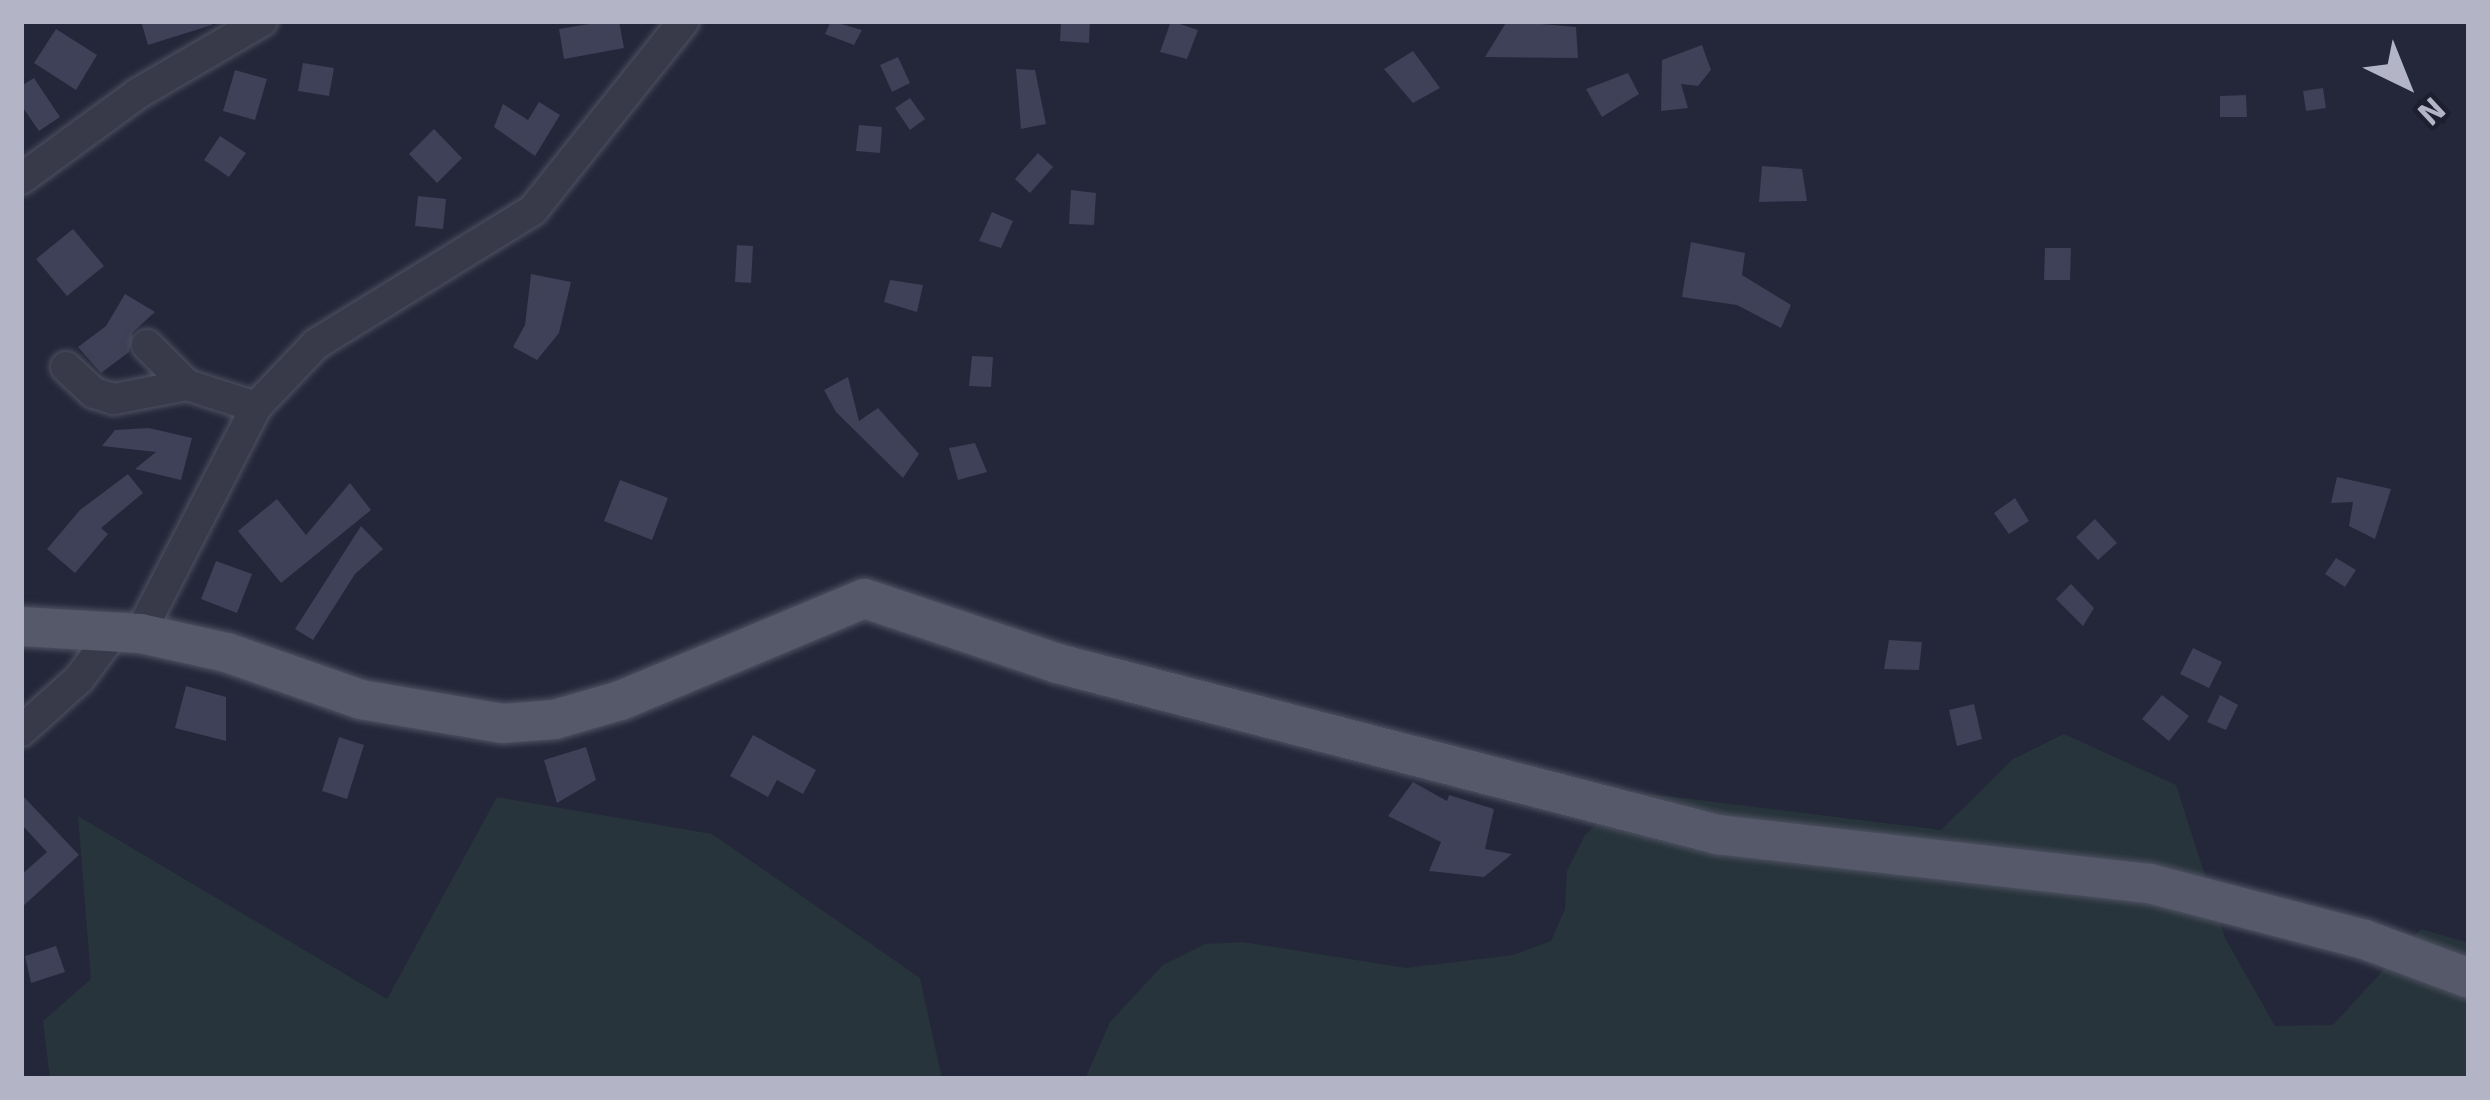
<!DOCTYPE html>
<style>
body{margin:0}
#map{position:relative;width:2490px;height:1100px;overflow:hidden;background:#242739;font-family:Signika,sans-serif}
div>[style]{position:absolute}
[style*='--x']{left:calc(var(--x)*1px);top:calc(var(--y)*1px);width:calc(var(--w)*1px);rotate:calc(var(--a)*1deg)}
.green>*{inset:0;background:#27343b}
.building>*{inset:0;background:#3e4157}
.roads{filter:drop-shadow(0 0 3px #505262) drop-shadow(0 0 3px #505262)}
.minor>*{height:30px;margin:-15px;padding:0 15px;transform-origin:15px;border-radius:15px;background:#383a4a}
.major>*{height:39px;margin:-19.5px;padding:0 19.5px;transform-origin:19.5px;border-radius:19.5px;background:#56596a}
span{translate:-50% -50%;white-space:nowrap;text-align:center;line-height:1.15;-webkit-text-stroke:10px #1d1f2f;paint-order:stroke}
.frame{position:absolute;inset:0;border:24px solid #b3b5c6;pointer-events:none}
.north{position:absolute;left:2346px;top:24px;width:120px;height:120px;-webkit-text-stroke:9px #1d1f2f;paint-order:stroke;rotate:137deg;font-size:33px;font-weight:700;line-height:48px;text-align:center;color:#b3b5c6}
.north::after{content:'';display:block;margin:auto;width:42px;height:54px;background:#b3b5c6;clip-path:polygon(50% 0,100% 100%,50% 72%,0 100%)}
</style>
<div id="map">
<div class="green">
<i style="clip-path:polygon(2064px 734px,2176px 785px,2225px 938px,2275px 1026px,2333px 1025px,2421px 929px,2469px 943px,2469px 1079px,1085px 1079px,1110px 1022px,1163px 965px,1205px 944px,1243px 942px,1406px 968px,1513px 955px,1551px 941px,1565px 909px,1567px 871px,1585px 835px,1615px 808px,1650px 794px,1941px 830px,2013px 759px)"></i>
<i style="clip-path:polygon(497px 797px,712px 834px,920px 978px,942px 1079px,50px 1079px,43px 1021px,91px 979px,78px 816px,387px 999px)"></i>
</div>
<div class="building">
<i style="clip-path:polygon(141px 21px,211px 21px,212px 25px,148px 45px)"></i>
<i style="clip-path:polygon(607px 21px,619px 21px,624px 48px,564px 59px,559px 29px)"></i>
<i style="clip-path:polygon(831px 21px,862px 30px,854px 45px,825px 34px)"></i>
<i style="clip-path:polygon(1061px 21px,1090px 21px,1089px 43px,1060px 41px)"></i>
<i style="clip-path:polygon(1171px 21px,1198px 30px,1187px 59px,1160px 52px)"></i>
<i style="clip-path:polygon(1507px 21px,1576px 27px,1578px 58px,1485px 57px)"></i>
<i style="clip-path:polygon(56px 29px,97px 55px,76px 90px,34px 63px)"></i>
<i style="clip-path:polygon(1702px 45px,1711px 70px,1698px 86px,1681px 84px,1688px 108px,1661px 111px,1662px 60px)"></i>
<i style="clip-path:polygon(1413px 51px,1440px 88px,1413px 103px,1384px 69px)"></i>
<i style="clip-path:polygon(898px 57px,910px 83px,892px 92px,880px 65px)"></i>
<i style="clip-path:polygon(303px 63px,334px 68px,329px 96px,298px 91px)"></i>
<i style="clip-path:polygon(1016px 69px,1035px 70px,1046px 124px,1021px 129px)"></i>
<i style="clip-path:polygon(235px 70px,267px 79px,255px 120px,223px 111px)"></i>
<i style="clip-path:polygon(1628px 73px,1639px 94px,1602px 117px,1586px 89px)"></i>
<i style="clip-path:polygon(34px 78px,60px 117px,39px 131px,21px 105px,21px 86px)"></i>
<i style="clip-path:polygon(2323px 88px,2326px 108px,2306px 111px,2303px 91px)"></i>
<i style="clip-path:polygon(2246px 95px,2247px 117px,2220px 117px,2220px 96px)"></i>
<i style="clip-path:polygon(910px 98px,925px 119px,910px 130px,895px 108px)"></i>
<i style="clip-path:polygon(539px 102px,560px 115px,535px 156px,494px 127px,503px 104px,528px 120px)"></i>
<i style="clip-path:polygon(859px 125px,882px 127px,880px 153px,856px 151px)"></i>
<i style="clip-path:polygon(434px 129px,462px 158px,437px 183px,409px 154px)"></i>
<i style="clip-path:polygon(220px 136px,246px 153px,229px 177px,204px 160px)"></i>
<i style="clip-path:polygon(1038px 153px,1053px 167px,1030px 193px,1015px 179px)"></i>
<i style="clip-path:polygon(1762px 166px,1802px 169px,1807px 201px,1759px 202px)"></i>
<i style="clip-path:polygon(1071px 190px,1096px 193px,1094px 225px,1069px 224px)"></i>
<i style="clip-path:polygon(418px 196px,446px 199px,443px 229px,415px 226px)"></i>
<i style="clip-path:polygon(992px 212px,1013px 221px,1001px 248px,979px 241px)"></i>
<i style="clip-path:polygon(73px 229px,104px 266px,67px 296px,36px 259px)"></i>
<i style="clip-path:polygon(1691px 242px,1745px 253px,1742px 275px,1791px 305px,1781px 328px,1737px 305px,1682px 297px)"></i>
<i style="clip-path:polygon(737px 245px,753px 246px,751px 283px,735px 282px)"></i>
<i style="clip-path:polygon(2045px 248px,2071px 248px,2070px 280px,2044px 280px)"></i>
<i style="clip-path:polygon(531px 274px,571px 282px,559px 333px,537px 360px,513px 347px,525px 325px)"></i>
<i style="clip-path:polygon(890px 280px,923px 285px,917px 312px,884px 302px)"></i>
<i style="clip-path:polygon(125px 294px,155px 312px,133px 332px,129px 352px,101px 373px,78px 347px,106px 326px)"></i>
<i style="clip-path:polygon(972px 356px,993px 357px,991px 387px,969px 386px)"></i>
<i style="clip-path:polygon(848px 377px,859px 421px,878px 408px,919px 454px,903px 478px,836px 412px,824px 390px)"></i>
<i style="clip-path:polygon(149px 428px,192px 438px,181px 480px,135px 469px,156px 452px,102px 446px,115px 430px)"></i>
<i style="clip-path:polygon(975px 443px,987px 472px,958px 480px,949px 448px)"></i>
<i style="clip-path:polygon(128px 474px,143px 493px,101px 528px,108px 534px,75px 573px,47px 549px,80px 510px)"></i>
<i style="clip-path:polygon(2337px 477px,2391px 489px,2375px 539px,2349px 526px,2353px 502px,2331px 503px)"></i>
<i style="clip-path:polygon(620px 480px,668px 498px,652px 540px,604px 521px)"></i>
<i style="clip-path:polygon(350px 483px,371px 510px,281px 583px,238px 531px,277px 499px,306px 535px)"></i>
<i style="clip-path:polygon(2015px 498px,2029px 521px,2009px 534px,1994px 513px)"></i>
<i style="clip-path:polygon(2095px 519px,2117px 543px,2098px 560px,2076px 537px)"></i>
<i style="clip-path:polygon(361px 526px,383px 549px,355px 574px,313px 640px,295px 629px)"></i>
<i style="clip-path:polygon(2336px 558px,2356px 570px,2345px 587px,2325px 574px)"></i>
<i style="clip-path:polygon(216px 561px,252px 574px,237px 613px,201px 599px)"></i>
<i style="clip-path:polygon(2071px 584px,2094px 608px,2083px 626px,2056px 599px)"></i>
<i style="clip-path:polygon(1889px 640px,1922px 642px,1919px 670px,1884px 669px)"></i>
<i style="clip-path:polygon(2193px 648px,2222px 662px,2209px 688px,2180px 674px)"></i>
<i style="clip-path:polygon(186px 686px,226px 697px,226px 741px,175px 728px)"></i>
<i style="clip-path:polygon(2162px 695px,2189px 716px,2169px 741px,2142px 719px)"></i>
<i style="clip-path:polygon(2220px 695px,2238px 705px,2226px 730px,2207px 722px)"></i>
<i style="clip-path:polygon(1974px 704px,1982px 739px,1957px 746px,1949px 710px)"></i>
<i style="clip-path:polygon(753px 735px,816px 770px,803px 794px,777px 780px,768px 797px,730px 776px)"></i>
<i style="clip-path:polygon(339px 737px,364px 745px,347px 799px,322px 791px)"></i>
<i style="clip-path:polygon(586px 747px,596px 780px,557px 803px,544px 760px)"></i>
<i style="clip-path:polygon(1413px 782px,1447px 801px,1449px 795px,1494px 809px,1485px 849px,1512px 854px,1484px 877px,1429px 871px,1441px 842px,1388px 816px)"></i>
<i style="clip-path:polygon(21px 794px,79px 855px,21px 908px,21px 875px,47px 852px,21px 824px)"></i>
<i style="clip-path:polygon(56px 946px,65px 972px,31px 983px,25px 956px)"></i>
</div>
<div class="roads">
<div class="minor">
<i style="--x:21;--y:179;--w:144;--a:-36.2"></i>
<i style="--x:137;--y:94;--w:145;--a:-30.3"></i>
<i style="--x:147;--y:345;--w:57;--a:45"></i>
<i style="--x:187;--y:385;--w:72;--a:17.7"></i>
<i style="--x:66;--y:367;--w:38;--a:43"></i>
<i style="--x:94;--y:393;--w:21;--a:17"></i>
<i style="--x:114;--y:399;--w:74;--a:-10.9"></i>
<i style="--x:140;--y:633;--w:254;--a:-62.8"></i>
<i style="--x:256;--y:407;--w:87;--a:-46.4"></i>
<i style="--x:316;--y:344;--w:255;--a:-31.7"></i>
<i style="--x:533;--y:210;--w:242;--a:-51.4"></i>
<i style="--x:21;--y:731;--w:78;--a:-41.9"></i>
<i style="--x:79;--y:679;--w:62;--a:-53.5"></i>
</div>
<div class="major">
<i style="--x:21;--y:626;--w:119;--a:3.4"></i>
<i style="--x:140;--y:633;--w:88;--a:12.5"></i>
<i style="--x:226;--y:652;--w:142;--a:19.3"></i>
<i style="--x:360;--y:699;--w:144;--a:9.6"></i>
<i style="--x:502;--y:723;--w:52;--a:-4.4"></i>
<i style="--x:554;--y:719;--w:69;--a:-16.1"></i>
<i style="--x:620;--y:700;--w:264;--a:-22.7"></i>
<i style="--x:864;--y:598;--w:204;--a:18.6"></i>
<i style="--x:1057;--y:663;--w:682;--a:14.53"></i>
<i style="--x:1717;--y:834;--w:435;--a:6.5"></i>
<i style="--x:2149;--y:883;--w:222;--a:14.6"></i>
<i style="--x:2364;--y:939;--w:112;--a:20.4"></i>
</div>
</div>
<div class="frame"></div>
<div class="north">N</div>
</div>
